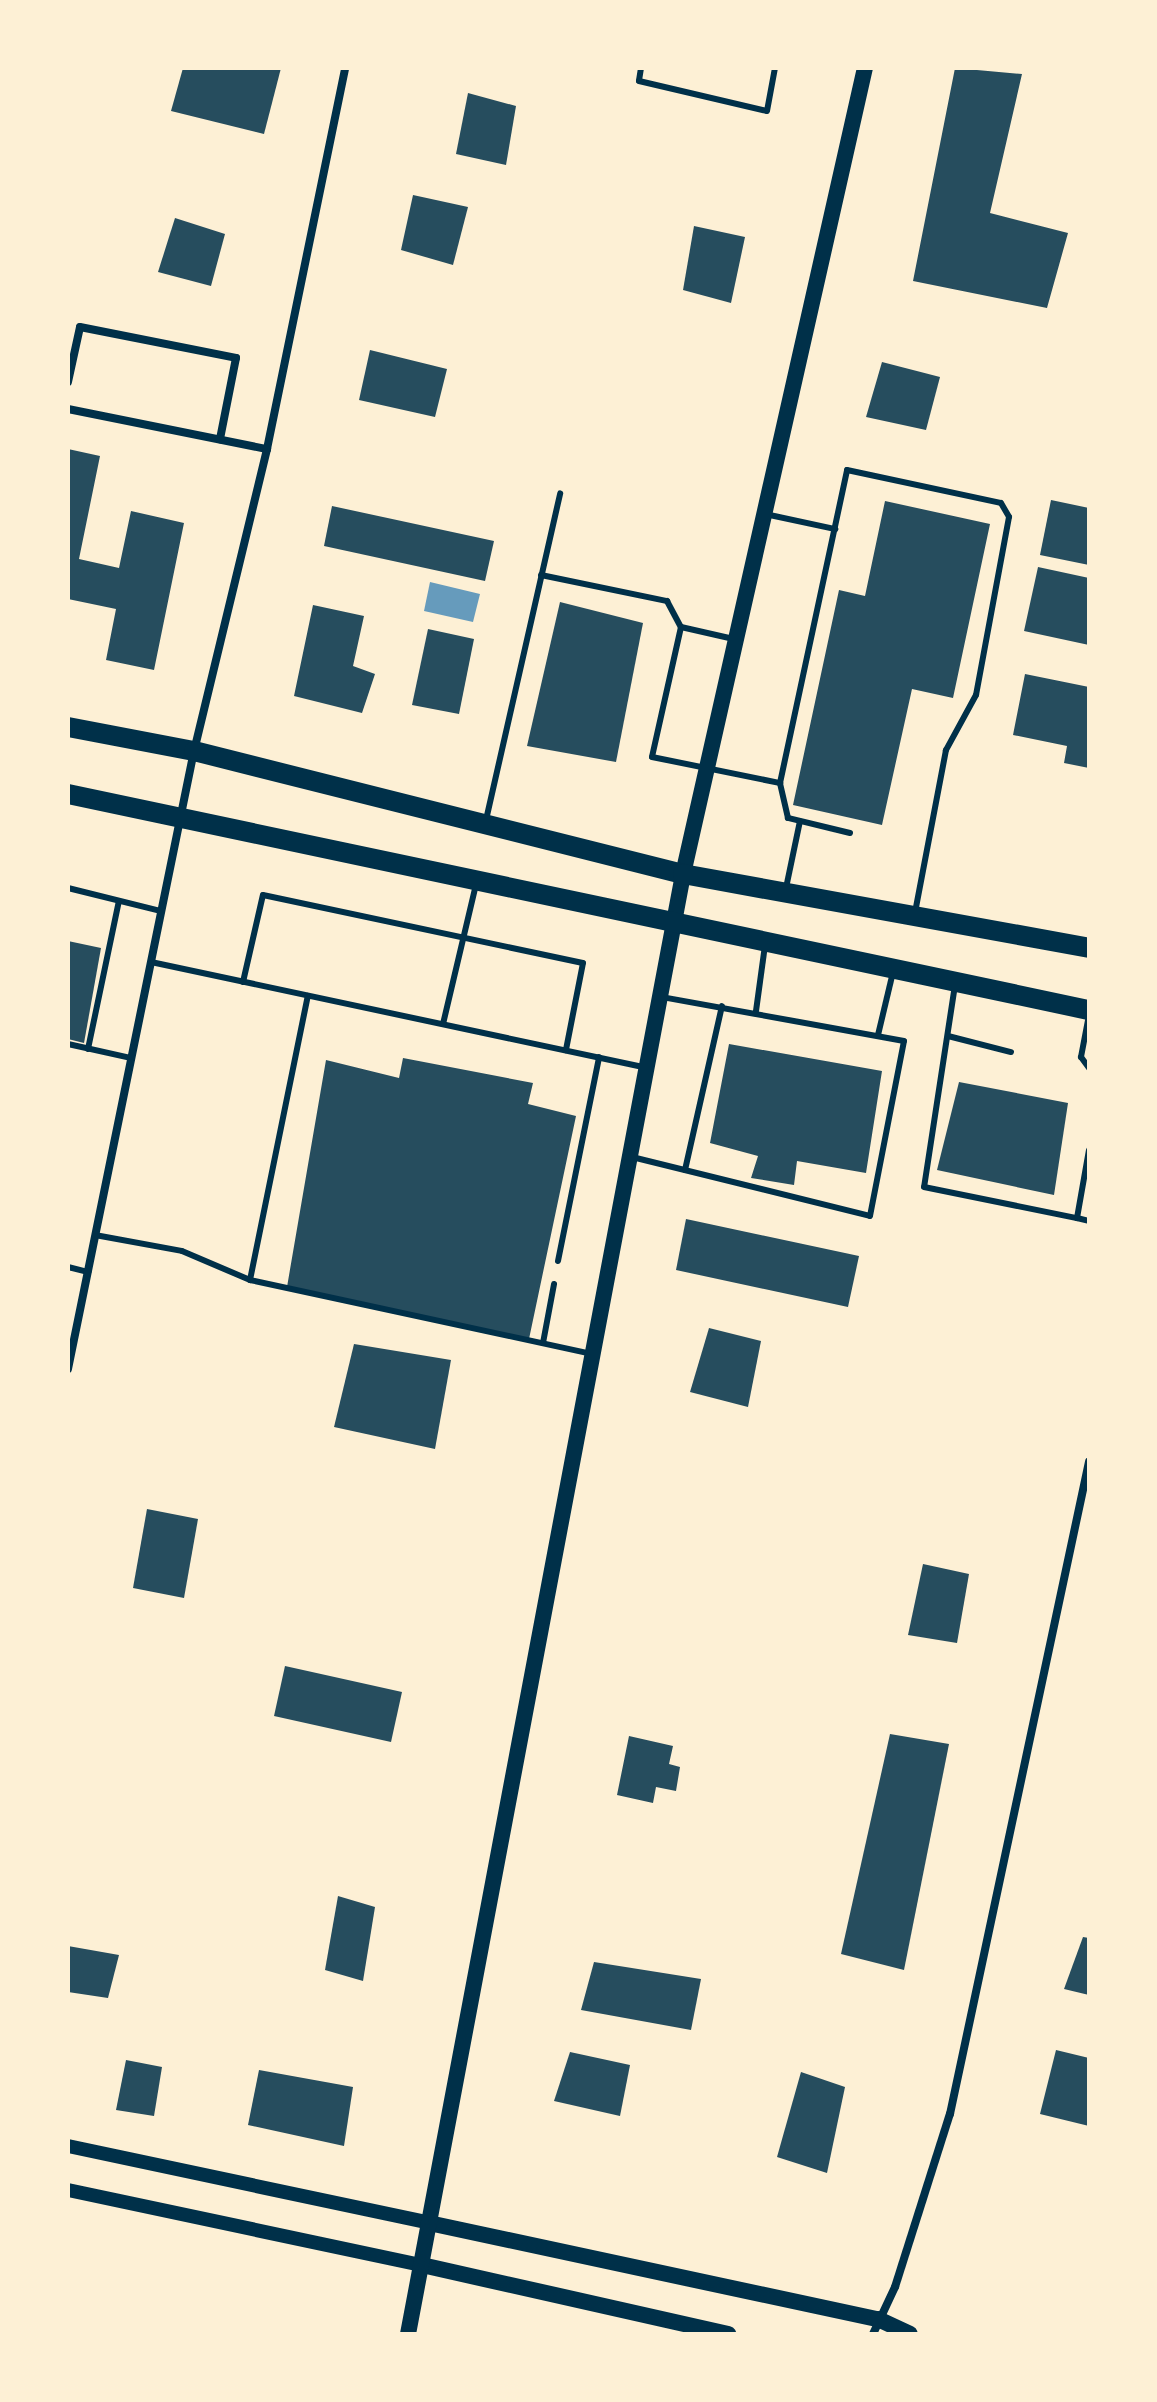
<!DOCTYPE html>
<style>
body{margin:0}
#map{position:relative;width:1157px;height:2402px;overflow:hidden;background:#fdf0d5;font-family:Helvetica,sans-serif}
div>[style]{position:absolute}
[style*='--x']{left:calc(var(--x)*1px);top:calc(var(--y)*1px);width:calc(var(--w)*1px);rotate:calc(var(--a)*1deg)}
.water>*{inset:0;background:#669bbc}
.building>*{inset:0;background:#264d5e}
.service>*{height:6px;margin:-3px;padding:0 3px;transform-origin:3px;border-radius:3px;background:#003049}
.minor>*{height:8px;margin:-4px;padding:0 4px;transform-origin:4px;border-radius:4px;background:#003049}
.tertiary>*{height:14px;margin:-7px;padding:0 7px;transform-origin:7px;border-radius:7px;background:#003049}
.secondary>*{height:16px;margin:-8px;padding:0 8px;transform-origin:8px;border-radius:8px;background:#003049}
.primary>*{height:20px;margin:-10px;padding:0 10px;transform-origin:10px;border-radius:10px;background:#003049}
span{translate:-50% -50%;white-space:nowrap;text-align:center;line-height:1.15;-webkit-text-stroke:8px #fdf0d5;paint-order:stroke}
.frame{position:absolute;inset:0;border:70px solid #fdf0d5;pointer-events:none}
</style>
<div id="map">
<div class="water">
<i style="clip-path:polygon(430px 582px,480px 594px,473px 622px,424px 611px)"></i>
</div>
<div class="building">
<i style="clip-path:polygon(183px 68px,281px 68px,264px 134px,171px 111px)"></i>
<i style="clip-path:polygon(955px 68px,1022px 74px,990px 213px,1068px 233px,1047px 308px,913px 281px)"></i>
<i style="clip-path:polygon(468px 93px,516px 106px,506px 165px,456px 154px)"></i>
<i style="clip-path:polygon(413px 195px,468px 207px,453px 265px,401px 250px)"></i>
<i style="clip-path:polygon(175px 218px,225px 234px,211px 286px,158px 272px)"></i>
<i style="clip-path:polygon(694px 226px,745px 237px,731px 303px,683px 290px)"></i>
<i style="clip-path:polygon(370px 350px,447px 369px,435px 417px,359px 400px)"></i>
<i style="clip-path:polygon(882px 362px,940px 377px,926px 430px,866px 417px)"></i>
<i style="clip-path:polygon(68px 449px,100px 456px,79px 559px,119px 568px,131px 511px,184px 523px,154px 670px,106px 660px,116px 609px,68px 599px)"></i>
<i style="clip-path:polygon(1051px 500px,1089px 508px,1089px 565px,1040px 555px)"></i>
<i style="clip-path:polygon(885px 501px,990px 524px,953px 698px,912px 689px,882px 825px,793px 805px,839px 590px,865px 596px)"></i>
<i style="clip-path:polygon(332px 506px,494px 541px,485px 581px,324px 546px)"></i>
<i style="clip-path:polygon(1038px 567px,1089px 578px,1089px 645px,1024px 631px)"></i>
<i style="clip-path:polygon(560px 602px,643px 623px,616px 762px,527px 746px)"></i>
<i style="clip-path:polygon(313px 605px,364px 616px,353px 666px,375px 674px,362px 713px,294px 696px)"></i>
<i style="clip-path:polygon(428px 629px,474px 639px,459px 714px,412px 705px)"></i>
<i style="clip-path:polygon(1025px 674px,1089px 687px,1089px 768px,1064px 763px,1067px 746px,1013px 735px)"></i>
<i style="clip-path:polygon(68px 941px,101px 948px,84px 1043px,68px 1039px)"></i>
<i style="clip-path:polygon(729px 1044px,882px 1071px,866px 1173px,797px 1161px,794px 1185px,751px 1178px,758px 1156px,710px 1143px)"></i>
<i style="clip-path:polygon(403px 1058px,533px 1083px,528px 1104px,576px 1116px,529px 1339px,287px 1287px,326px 1060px,399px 1078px)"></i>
<i style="clip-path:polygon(959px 1082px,1068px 1103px,1054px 1195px,937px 1170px)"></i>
<i style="clip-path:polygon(686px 1219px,859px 1256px,848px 1307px,676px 1270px)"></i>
<i style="clip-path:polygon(709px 1328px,761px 1341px,748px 1407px,690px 1392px)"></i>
<i style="clip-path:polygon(354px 1344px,451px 1360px,435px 1449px,334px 1427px)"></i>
<i style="clip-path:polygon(147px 1509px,198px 1519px,184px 1598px,133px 1588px)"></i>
<i style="clip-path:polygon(923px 1564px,969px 1574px,957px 1643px,908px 1635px)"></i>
<i style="clip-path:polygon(285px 1666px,402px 1692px,391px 1742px,274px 1716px)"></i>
<i style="clip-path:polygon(890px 1734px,949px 1744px,904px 1970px,841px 1954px)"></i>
<i style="clip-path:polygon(629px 1736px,673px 1746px,669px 1764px,680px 1767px,676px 1791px,656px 1787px,653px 1803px,617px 1795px)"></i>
<i style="clip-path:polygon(338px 1896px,375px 1907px,363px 1981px,325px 1970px)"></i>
<i style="clip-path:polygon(1083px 1937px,1089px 1938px,1089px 1995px,1064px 1989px)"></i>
<i style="clip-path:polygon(68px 1946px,119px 1955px,108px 1998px,68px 1992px)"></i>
<i style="clip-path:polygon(594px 1962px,701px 1979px,691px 2030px,581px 2010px)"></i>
<i style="clip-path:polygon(1056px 2050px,1089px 2058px,1089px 2126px,1040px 2114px)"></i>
<i style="clip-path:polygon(570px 2052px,630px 2065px,620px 2116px,554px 2101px)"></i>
<i style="clip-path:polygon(126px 2060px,162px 2067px,154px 2116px,116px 2110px)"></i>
<i style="clip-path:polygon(259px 2070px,353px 2087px,344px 2146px,248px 2125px)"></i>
<i style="clip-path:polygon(801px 2072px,845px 2087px,827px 2173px,777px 2157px)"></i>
</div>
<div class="service">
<i style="--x:641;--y:68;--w:13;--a:99"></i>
<i style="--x:639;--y:81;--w:131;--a:13.2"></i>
<i style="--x:767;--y:111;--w:44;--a:-79.5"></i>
<i style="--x:765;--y:514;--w:72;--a:12.1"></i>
<i style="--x:541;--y:575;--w:129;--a:11.7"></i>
<i style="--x:667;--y:601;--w:30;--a:62"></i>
<i style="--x:681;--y:627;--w:54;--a:12.8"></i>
<i style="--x:681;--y:627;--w:133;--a:102.6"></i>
<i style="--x:652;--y:757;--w:131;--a:11.5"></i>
<i style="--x:486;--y:820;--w:335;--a:-77.2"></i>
<i style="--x:850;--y:833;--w:64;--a:-166.4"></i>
<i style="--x:788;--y:818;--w:36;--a:-103"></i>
<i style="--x:780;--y:783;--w:320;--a:-77.9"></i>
<i style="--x:847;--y:470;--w:157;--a:12.1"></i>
<i style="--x:1001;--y:503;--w:16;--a:60"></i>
<i style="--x:1009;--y:517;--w:181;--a:100.5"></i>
<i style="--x:976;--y:695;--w:63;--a:118.6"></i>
<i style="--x:946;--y:750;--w:165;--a:100.8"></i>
<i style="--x:68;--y:888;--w:96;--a:13.9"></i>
<i style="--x:786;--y:888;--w:68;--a:-78.2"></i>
<i style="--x:151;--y:962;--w:503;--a:12.05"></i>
<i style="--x:243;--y:982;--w:89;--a:-77.1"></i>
<i style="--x:263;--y:895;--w:327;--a:12"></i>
<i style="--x:583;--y:963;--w:89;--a:101.1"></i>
<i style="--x:955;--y:985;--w:204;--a:98.7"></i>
<i style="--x:924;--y:1187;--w:156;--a:11.5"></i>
<i style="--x:1077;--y:1218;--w:69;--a:-80"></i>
<i style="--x:756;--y:1011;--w:67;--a:-82.2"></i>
<i style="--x:1089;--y:1015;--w:43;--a:100.8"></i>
<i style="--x:1081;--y:1057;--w:14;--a:54"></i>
<i style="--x:443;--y:1024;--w:144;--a:-76.7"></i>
<i style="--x:878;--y:1035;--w:65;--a:-76.6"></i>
<i style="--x:948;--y:1036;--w:65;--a:14.3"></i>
<i style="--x:68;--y:1044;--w:65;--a:12.5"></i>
<i style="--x:88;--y:1049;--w:151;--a:-78.2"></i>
<i style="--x:632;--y:1157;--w:245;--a:13.9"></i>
<i style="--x:870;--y:1216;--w:178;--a:-79"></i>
<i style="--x:904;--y:1041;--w:247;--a:-169.7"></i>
<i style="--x:685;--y:1170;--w:168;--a:-77.3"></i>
<i style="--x:1077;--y:1218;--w:12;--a:14"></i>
<i style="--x:95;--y:1235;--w:88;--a:10.4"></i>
<i style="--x:182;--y:1251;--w:74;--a:23.1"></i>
<i style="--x:250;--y:1280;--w:347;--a:12.2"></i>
<i style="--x:558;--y:1261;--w:208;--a:-78.6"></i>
<i style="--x:68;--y:1267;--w:21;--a:14"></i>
<i style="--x:250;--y:1280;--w:290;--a:-78.5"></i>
<i style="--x:543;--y:1343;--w:60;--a:-79.4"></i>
</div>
<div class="minor">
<i style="--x:68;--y:382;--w:56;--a:-77.7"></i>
<i style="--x:80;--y:327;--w:159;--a:11.2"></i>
<i style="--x:236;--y:358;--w:83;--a:101.2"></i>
<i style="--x:68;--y:409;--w:203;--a:11.4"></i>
<i style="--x:68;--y:1369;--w:631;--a:-78.48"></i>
<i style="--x:194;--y:751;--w:311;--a:-76.4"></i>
<i style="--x:267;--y:449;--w:389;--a:-78.4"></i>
<i style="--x:873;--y:2334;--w:52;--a:-64.9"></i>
<i style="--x:895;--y:2287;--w:182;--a:-72.4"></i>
<i style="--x:950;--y:2114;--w:667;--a:-77.97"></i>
</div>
<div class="tertiary">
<i style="--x:68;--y:2146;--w:369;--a:12"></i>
<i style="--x:68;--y:2190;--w:362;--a:12"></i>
</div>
<div class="secondary">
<i style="--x:429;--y:2223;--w:459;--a:12.1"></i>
<i style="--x:878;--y:2319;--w:35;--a:25"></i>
<i style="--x:422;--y:2265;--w:314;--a:12.7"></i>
<i style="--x:408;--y:2334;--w:1486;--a:-79.33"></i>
<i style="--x:683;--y:874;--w:826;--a:-77.28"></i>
</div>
<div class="primary">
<i style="--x:68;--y:727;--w:128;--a:10.8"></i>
<i style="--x:194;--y:751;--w:504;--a:14.12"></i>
<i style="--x:683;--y:874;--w:413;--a:10.3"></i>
<i style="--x:68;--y:794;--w:1044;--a:11.95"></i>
</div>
<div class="frame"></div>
</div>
